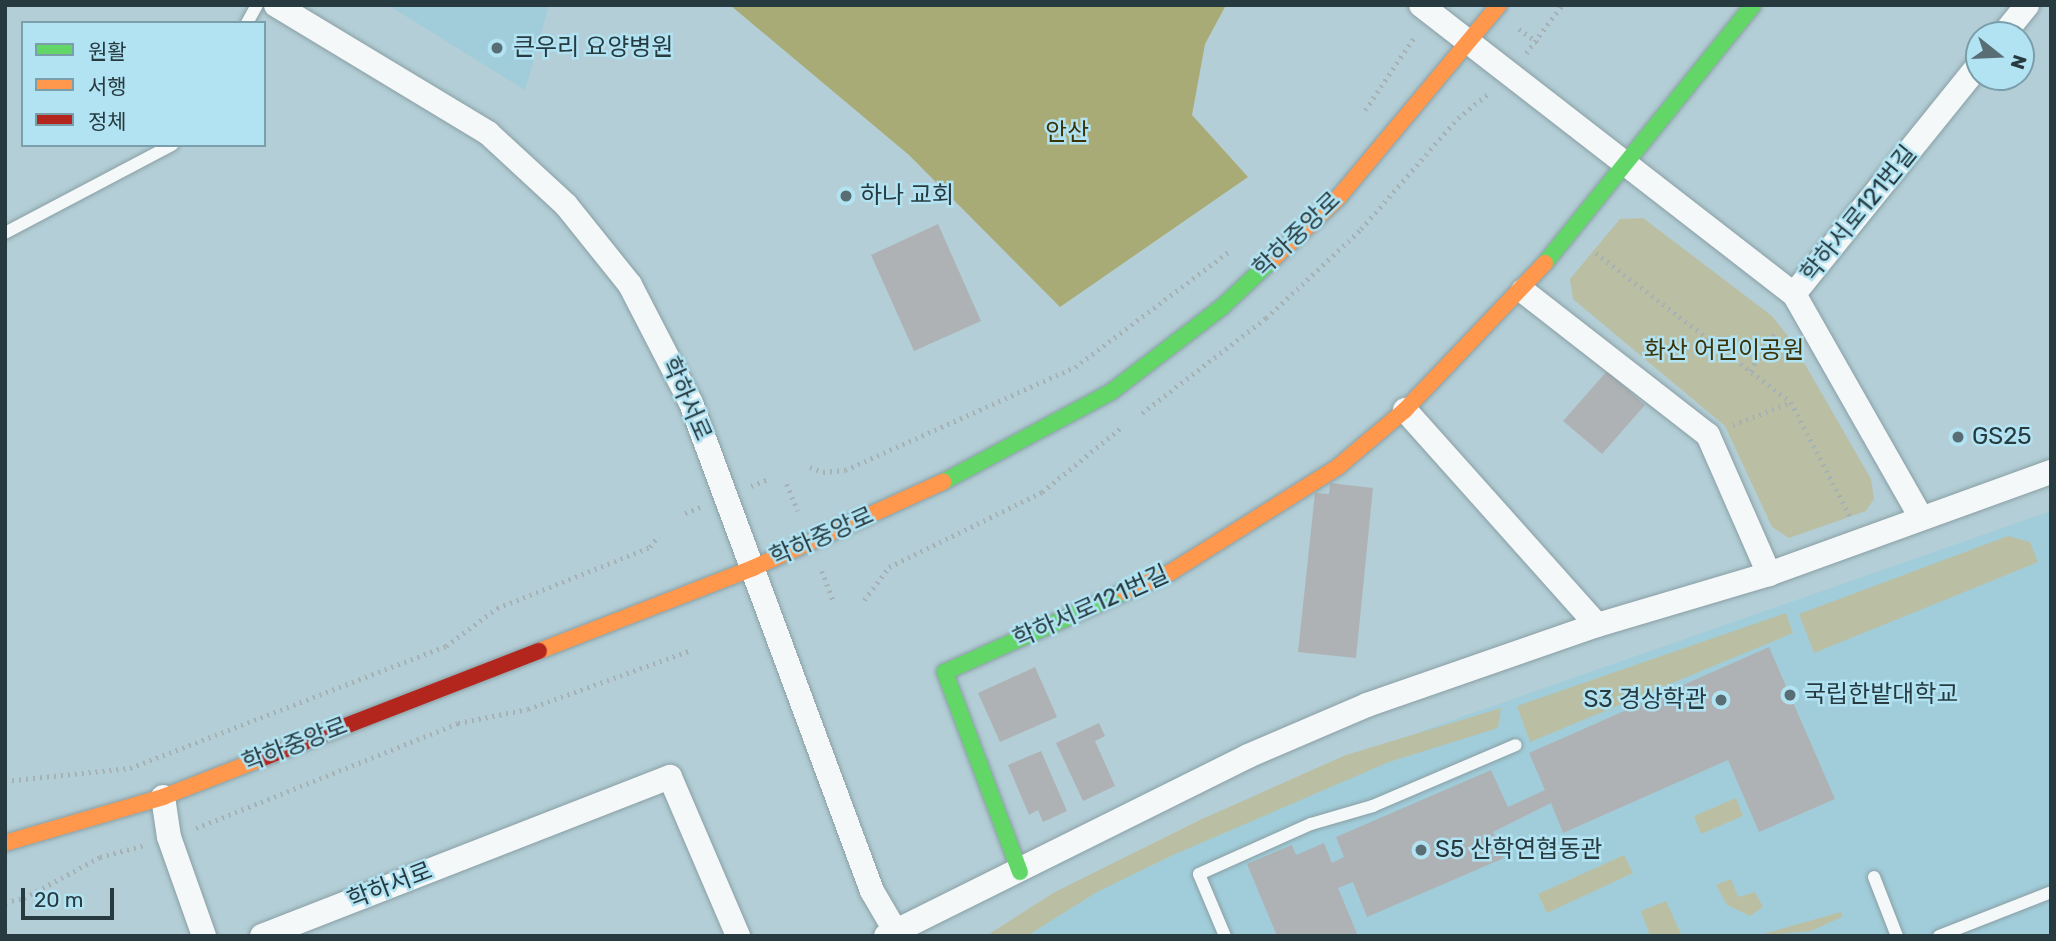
<!DOCTYPE html>
<meta charset="utf-8">
<style>
body{margin:0}
#map{position:relative;width:2056px;height:941px;overflow:hidden;background:#b3ced6;font-family:Rubik,"Noto Sans KR",sans-serif}
div>[style]{position:absolute}
[style*='--x']{left:calc(var(--x)*1px);top:calc(var(--y)*1px);width:calc(var(--w)*1px);rotate:calc(var(--a)*1deg)}
.built>*{inset:0;background:#a1cdda}
.green>*{inset:0;background:#babfa4}
.forest>*{inset:0;background:#a9ab76}
.building>*{inset:0;background:#afb2b4}
.path>*{height:4.5px;margin-top:-2.25px;transform-origin:0;background:repeating-linear-gradient(90deg,#a6b1b4 0 2px,transparent 0 7px)}
.roads{filter:drop-shadow(0 0 2px #899ea4) drop-shadow(0 0 2px #899ea4)}
.lane>*{height:12px;margin:-6px;padding:0 6px;transform-origin:6px;border-radius:6px;background:#f4f8f9}
.street>*{height:24px;margin:-12px;padding:0 12px;transform-origin:12px;border-radius:12px;background:#f4f8f9}
.fast>*{height:16px;margin:-8px;padding:0 8px;transform-origin:8px;border-radius:8px;background:#63d668}
.slow>*{height:16px;margin:-8px;padding:0 8px;transform-origin:8px;border-radius:8px;background:#ff974d}
.jam>*{height:16px;margin:-8px;padding:0 8px;transform-origin:8px;border-radius:8px;background:#b3261e}
.dots>*{width:19px;height:19px;translate:-50% -50%;box-sizing:border-box;border:4px solid #b2e3f2;border-radius:50%}
span{translate:-50% -50%;white-space:nowrap;text-align:center;line-height:1.15;-webkit-text-stroke:5px #b2e3f2;paint-order:stroke}
.poi-label{font-size:24px;color:#273a40}
.left{translate:0 -50%;text-align:left}
.right{translate:-100% -50%;text-align:right}
.park-label{font-size:24px;color:#3b3308}
.street-label{font-size:24px;color:#273a40}
.frame{position:absolute;inset:0;border:7px solid #273a40;pointer-events:none}
.legend{position:absolute;left:21px;top:21px;width:245px;height:126px;box-sizing:border-box;background:#b2e3f2;border:2px solid #7a9fab;margin:0;padding:9px 12px;list-style:none;font-size:21px;color:#273a40}
.legend li{display:flex;align-items:center;gap:14px;height:35px}
.legend b{width:35px;border:2px solid #7a9fab}
.north{position:absolute;left:1965px;top:21px;width:70px;height:70px;box-sizing:border-box;background:#b2e3f2;border:2px solid #7a9fab;border-radius:50%;rotate:108deg;font-size:19px;font-weight:700;line-height:28px;text-align:center;color:#273a40}
.north::after{content:'';display:block;margin:auto;width:24px;height:32px;background:#586e74;clip-path:polygon(50% 0,100% 100%,50% 72%,0 100%)}
.scale{position:absolute;left:21px;top:888px;width:93px;height:32px;box-sizing:border-box;border:4px solid #273a40;border-top:0;padding-left:9px;font-size:21px;line-height:24px;white-space:nowrap;color:#273a40;-webkit-text-stroke:5px #b2e3f2;paint-order:stroke}
</style>
<div id="map">
<div class="built">
<i style="clip-path:polygon(388px 5px,549px 5px,525px 90px)"></i>
<i style="clip-path:polygon(2051px 511px,2051px 936px,997px 936px,1427px 729px)"></i>
</div>
<div class="green">
<i style="clip-path:polygon(1643px 218px,1772px 316px,1791px 340px,1871px 479px,1874px 499px,1866px 511px,1789px 538px,1772px 527px,1725px 426px,1573px 299px,1570px 279px,1620px 219px)"></i>
<i style="clip-path:polygon(2008px 536px,2030px 542px,2038px 562px,1814px 653px,1799px 614px)"></i>
<i style="clip-path:polygon(1786px 613px,1793px 633px,1530px 742px,1517px 706px)"></i>
<i style="clip-path:polygon(1501px 708px,1498px 728px,1389px 762px,1173px 855px,1097px 892px,1027px 936px,986px 936px,1055px 892px,1202px 819px,1346px 755px)"></i>
<i style="clip-path:polygon(1736px 798px,1743px 816px,1701px 834px,1694px 816px)"></i>
<i style="clip-path:polygon(1624px 855px,1633px 873px,1547px 913px,1538px 894px)"></i>
<i style="clip-path:polygon(1731px 879px,1738px 897px,1755px 892px,1763px 907px,1750px 916px,1727px 905px,1716px 885px)"></i>
<i style="clip-path:polygon(1666px 901px,1682px 936px,1650px 936px,1641px 911px)"></i>
<i style="clip-path:polygon(1841px 912px,1842px 917px,1811px 931px,1756px 936px)"></i>
</div>
<div class="forest">
<i style="clip-path:polygon(730px 5px,1226px 5px,1205px 44px,1192px 115px,1248px 177px,1060px 307px,909px 155px)"></i>
</div>
<div class="building">
<i style="clip-path:polygon(938px 224px,981px 321px,914px 351px,871px 255px)"></i>
<i style="clip-path:polygon(1607px 371px,1645px 405px,1602px 454px,1563px 421px)"></i>
<i style="clip-path:polygon(1330px 483px,1373px 488px,1356px 658px,1298px 652px,1315px 493px,1329px 494px)"></i>
<i style="clip-path:polygon(1769px 647px,1835px 799px,1759px 832px,1728px 760px,1563px 833px,1551px 803px,1493px 832px,1504px 858px,1367px 917px,1353px 882px,1338px 888px,1358px 936px,1277px 936px,1247px 864px,1292px 845px,1296px 855px,1324px 843px,1332px 863px,1344px 857px,1336px 837px,1491px 770px,1508px 807px,1545px 790px,1529px 753px)"></i>
<i style="clip-path:polygon(1035px 667px,1057px 717px,1000px 742px,978px 693px)"></i>
<i style="clip-path:polygon(1099px 723px,1105px 736px,1095px 741px,1115px 786px,1083px 801px,1056px 743px)"></i>
<i style="clip-path:polygon(1041px 751px,1067px 811px,1043px 822px,1038px 810px,1029px 815px,1008px 765px)"></i>
</div>
<div class="path">
<i style="--x:1519;--y:29;--w:26;--a:36"></i>
<i style="--x:1526;--y:53;--w:60;--a:-53.1"></i>
<i style="--x:1365;--y:110;--w:89;--a:-56"></i>
<i style="--x:1596;--y:253;--w:245;--a:37.4"></i>
<i style="--x:1750;--y:371;--w:48;--a:-57"></i>
<i style="--x:1142;--y:413;--w:156;--a:-37.5"></i>
<i style="--x:1266;--y:318;--w:130;--a:-43.1"></i>
<i style="--x:1361;--y:229;--w:147;--a:-48.9"></i>
<i style="--x:1458;--y:118;--w:40;--a:-39"></i>
<i style="--x:1733;--y:425;--w:62;--a:-21.6"></i>
<i style="--x:1791;--y:402;--w:128;--a:62.6"></i>
<i style="--x:810;--y:467;--w:14;--a:21"></i>
<i style="--x:823;--y:472;--w:22;--a:-5"></i>
<i style="--x:845;--y:470;--w:252;--a:-24.1"></i>
<i style="--x:1075;--y:367;--w:191;--a:-36.9"></i>
<i style="--x:787;--y:484;--w:29;--a:68"></i>
<i style="--x:751;--y:486;--w:18;--a:-22"></i>
<i style="--x:685;--y:513;--w:17;--a:-21"></i>
<i style="--x:822;--y:571;--w:31;--a:69"></i>
<i style="--x:864;--y:600;--w:41;--a:-52.9"></i>
<i style="--x:889;--y:567;--w:170;--a:-26.1"></i>
<i style="--x:1042;--y:492;--w:104;--a:-39.2"></i>
<i style="--x:5;--y:781;--w:126;--a:-5.9"></i>
<i style="--x:130;--y:768;--w:339;--a:-21.1"></i>
<i style="--x:446;--y:646;--w:64;--a:-36.7"></i>
<i style="--x:497;--y:608;--w:165;--a:-21.7"></i>
<i style="--x:650;--y:547;--w:14;--a:-54"></i>
<i style="--x:196;--y:828;--w:282;--a:-21.8"></i>
<i style="--x:458;--y:723;--w:71;--a:-11.3"></i>
<i style="--x:528;--y:709;--w:173;--a:-19.9"></i>
<i style="--x:5;--y:902;--w:19;--a:-12"></i>
<i style="--x:24;--y:898;--w:86;--a:-28.3"></i>
<i style="--x:100;--y:857;--w:47;--a:-14.9"></i>
</div>
<div class="roads">
<div class="lane">
<i style="--x:247;--y:23;--w:21;--a:-61"></i>
<i style="--x:5;--y:233;--w:189;--a:-27.8"></i>
<i style="--x:1874;--y:877;--w:63;--a:68.7"></i>
<i style="--x:1225;--y:936;--w:67;--a:-112.8"></i>
<i style="--x:1199;--y:874;--w:123;--a:-24.1"></i>
<i style="--x:1311;--y:824;--w:65;--a:-16.2"></i>
<i style="--x:1373;--y:806;--w:155;--a:-23.1"></i>
<i style="--x:1939;--y:936;--w:120;--a:-21.4"></i>
</div>
<div class="street">
<i style="--x:276;--y:5;--w:248;--a:31.1"></i>
<i style="--x:488;--y:133;--w:106;--a:42.7"></i>
<i style="--x:566;--y:205;--w:102;--a:51.3"></i>
<i style="--x:630;--y:285;--w:133;--a:62.7"></i>
<i style="--x:691;--y:403;--w:520;--a:69.65"></i>
<i style="--x:872;--y:891;--w:48;--a:59.7"></i>
<i style="--x:1421;--y:5;--w:472;--a:37.8"></i>
<i style="--x:1794;--y:294;--w:257;--a:60.4"></i>
<i style="--x:2003;--y:35;--w:38;--a:-51"></i>
<i style="--x:1523;--y:291;--w:234;--a:37.9"></i>
<i style="--x:1708;--y:435;--w:152;--a:66.3"></i>
<i style="--x:1794;--y:294;--w:294;--a:-51.1"></i>
<i style="--x:1405;--y:410;--w:288;--a:48.2"></i>
<i style="--x:163;--y:797;--w:40;--a:81.5"></i>
<i style="--x:169;--y:837;--w:105;--a:70.5"></i>
<i style="--x:262;--y:936;--w:438;--a:-21.3"></i>
<i style="--x:670;--y:777;--w:173;--a:66.8"></i>
<i style="--x:886;--y:936;--w:404;--a:-26.4"></i>
<i style="--x:1248;--y:756;--w:129;--a:-23.2"></i>
<i style="--x:1367;--y:705;--w:244;--a:-19.2"></i>
<i style="--x:1597;--y:625;--w:179;--a:-16.5"></i>
<i style="--x:1769;--y:574;--w:300;--a:-19.9"></i>
</div>
<div class="fast">
<i style="--x:1545;--y:263;--w:331;--a:-51.1"></i>
<i style="--x:943;--y:482;--w:191;--a:-28.2"></i>
<i style="--x:1111;--y:392;--w:140;--a:-37.4"></i>
<i style="--x:1222;--y:307;--w:70;--a:-43.3"></i>
<i style="--x:1020;--y:872;--w:214;--a:-110.6"></i>
<i style="--x:945;--y:672;--w:197;--a:-24"></i>
</div>
<div class="slow">
<i style="--x:1273;--y:259;--w:89;--a:-43.2"></i>
<i style="--x:1338;--y:198;--w:251;--a:-50.2"></i>
<i style="--x:1125;--y:592;--w:50;--a:-23.5"></i>
<i style="--x:1171;--y:572;--w:199;--a:-32.2"></i>
<i style="--x:1339;--y:466;--w:87;--a:-40.3"></i>
<i style="--x:1405;--y:410;--w:203;--a:-46.4"></i>
<i style="--x:539;--y:651;--w:230;--a:-21.2"></i>
<i style="--x:753;--y:568;--w:209;--a:-24.4"></i>
<i style="--x:5;--y:843;--w:165;--a:-16.2"></i>
<i style="--x:163;--y:797;--w:107;--a:-21.3"></i>
</div>
<div class="jam">
<i style="--x:263;--y:758;--w:296;--a:-21.2"></i>
</div>
</div>
<div class="dots">
<i style="left:497px;top:48px;background:#586e74"></i>
<i style="left:846px;top:196px;background:#586e74"></i>
<i style="left:1958px;top:437px;background:#586e74"></i>
<i style="left:1790px;top:695px;background:#586e74"></i>
<i style="left:1721px;top:700px;background:#586e74"></i>
<i style="left:1421px;top:850px;background:#586e74"></i>
</div>
<div class="poi-label">
<span class="left" style="left:513px;top:48px">큰우리 요양병원</span>
<span class="left" style="left:860px;top:196px">하나 교회</span>
<span class="left" style="left:1972px;top:437px">GS25</span>
<span class="left" style="left:1804px;top:695px">국립한밭대학교</span>
<span class="right" style="left:1707px;top:700px">S3 경상학관</span>
<span class="left" style="left:1435px;top:850px">S5 산학연협동관</span>
</div>
<div class="park-label">
<span style="left:1067px;top:133px">안산</span>
<span style="left:1724px;top:351px">화산 어린이공원</span>
</div>
<div class="street-label">
<span style="left:1859px;top:214px;rotate:-51deg">학하서로121번길</span>
<span style="left:1297px;top:235px;rotate:-44deg">학하중앙로</span>
<span style="left:686px;top:399px;rotate:66deg">학하서로</span>
<span style="left:822px;top:537px;rotate:-24deg">학하중앙로</span>
<span style="left:1091px;top:607px;rotate:-24deg">학하서로121번길</span>
<span style="left:295px;top:745px;rotate:-21deg">학하중앙로</span>
<span style="left:390px;top:886px;rotate:-21deg">학하서로</span>
</div>
<div class="frame"></div>
<ul class="legend">
<li><b style="height:9px;background:#63d668"></b>원활</li>
<li><b style="height:9px;background:#ff974d"></b>서행</li>
<li><b style="height:9px;background:#b3261e"></b>정체</li>
</ul>
<div class="north">N</div>
<div class="scale">20 m</div>
</div>
